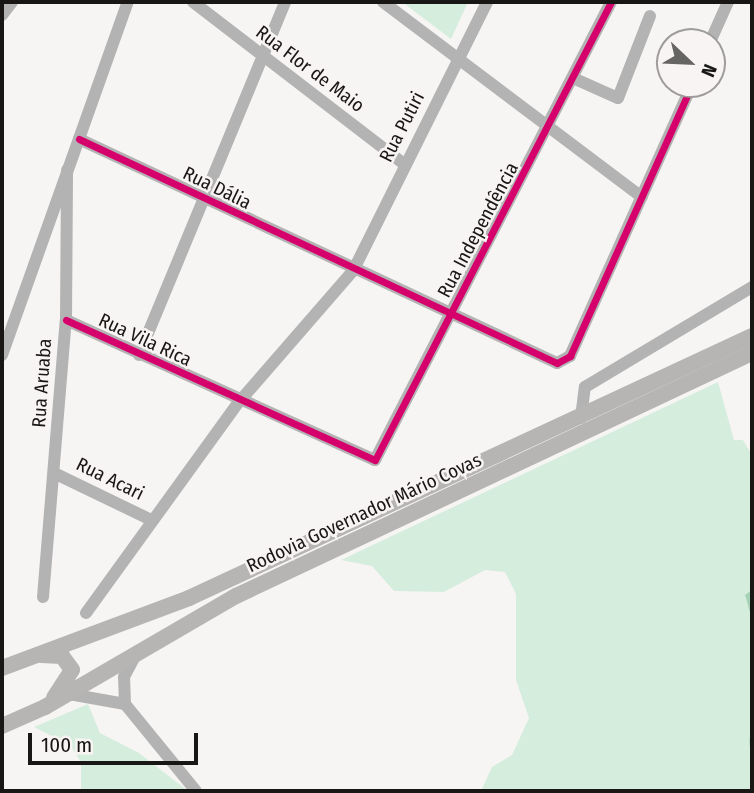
<!DOCTYPE html>
<meta charset="utf-8">
<style>
body{margin:0}
#map{position:relative;width:754px;height:793px;overflow:hidden;background:#f7f5f4;font-family:"Fira Sans Condensed",sans-serif}
div>[style]{position:absolute}
[style*='--x']{left:calc(var(--x)*1px);top:calc(var(--y)*1px);width:calc(var(--w)*1px);rotate:calc(var(--a)*1deg)}
.green>*{inset:0;background:#d5eddc}
.stream>*{height:3.5px;margin:-1.75px;padding:0 1.75px;transform-origin:1.75px;border-radius:1.75px;background:#a6d3b5}
.minor>*{height:12px;margin:-6px;padding:0 6px;transform-origin:6px;border-radius:6px;background:#b3b3b3}
.major>*{height:16px;margin:-8px;padding:0 8px;transform-origin:8px;border-radius:8px;background:#b6b5b4}
.cycleway>*{height:7px;margin:-3.5px;padding:0 3.5px;transform-origin:3.5px;border-radius:3.5px;background:#d6006c}
span{translate:-50% -50%;white-space:nowrap;text-align:center;line-height:1.15;-webkit-text-stroke:5px #f8f4f3;paint-order:stroke}
.street-label{font-size:19px;color:#181716}
.frame{position:absolute;inset:0;border:4px solid #181716;pointer-events:none}
.north{position:absolute;left:656px;top:28px;width:70px;height:70px;box-sizing:border-box;background:#f8f4f3;border:2px solid #9e9c9b;border-radius:50%;rotate:113deg;font-size:19px;font-weight:700;line-height:28px;text-align:center;color:#181716}
.north::after{content:'';display:block;margin:auto;width:24px;height:32px;background:#666564;clip-path:polygon(50% 0,100% 100%,50% 72%,0 100%)}
.scale{position:absolute;left:28px;top:733px;width:170px;height:32px;box-sizing:border-box;border:4px solid #181716;border-top:0;padding-left:9px;font-size:21px;line-height:24px;white-space:nowrap;color:#181716;-webkit-text-stroke:5px #f8f4f3;paint-order:stroke}
</style>
<div id="map">
<div class="green">
<i style="clip-path:polygon(402px 2px,468px 2px,451px 39px)"></i>
<i style="clip-path:polygon(718px 382px,734px 440px,743px 440px,752px 455px,752px 791px,481px 791px,492px 767px,512px 755px,529px 718px,516px 680px,516px 594px,505px 572px,485px 570px,444px 592px,394px 591px,372px 566px,341px 560px)"></i>
<i style="clip-path:polygon(88px 704px,100px 733px,139px 753px,188px 791px,81px 791px,81px 762px,71px 746px,34px 727px)"></i>
</div>
<div class="stream">
<i style="--x:752;--y:593;--w:5;--a:143"></i>
<i style="--x:748;--y:596;--w:16;--a:75"></i>
<i style="--x:752;--y:739;--w:5;--a:90"></i>
</div>
<div class="minor">
<i style="--x:193;--y:2;--w:266;--a:37.5"></i>
<i style="--x:383;--y:2;--w:324;--a:37"></i>
<i style="--x:2;--y:15;--w:16;--a:-52"></i>
<i style="--x:710;--y:42;--w:44;--a:-65.8"></i>
<i style="--x:573;--y:78;--w:49;--a:24"></i>
<i style="--x:618;--y:98;--w:88;--a:-68.7"></i>
<i style="--x:79;--y:139;--w:528;--a:25.11"></i>
<i style="--x:557;--y:363;--w:15;--a:-28"></i>
<i style="--x:570;--y:356;--w:298;--a:-65.8"></i>
<i style="--x:66;--y:320;--w:339;--a:24.4"></i>
<i style="--x:375;--y:460;--w:515;--a:-62.74"></i>
<i style="--x:2;--y:355;--w:375;--a:-70.4"></i>
<i style="--x:139;--y:355;--w:382;--a:-67.5"></i>
<i style="--x:581;--y:418;--w:31;--a:-83"></i>
<i style="--x:585;--y:387;--w:195;--a:-30.9"></i>
<i style="--x:54;--y:473;--w:106;--a:25.8"></i>
<i style="--x:43;--y:597;--w:278;--a:-85.3"></i>
<i style="--x:66;--y:320;--w:150;--a:-89.6"></i>
<i style="--x:86;--y:613;--w:261;--a:-54.1"></i>
<i style="--x:239;--y:402;--w:174;--a:-49"></i>
<i style="--x:353;--y:271;--w:301;--a:-63.5"></i>
<i style="--x:69;--y:694;--w:57;--a:10.1"></i>
<i style="--x:125;--y:704;--w:112;--a:50.8"></i>
<i style="--x:125;--y:704;--w:27;--a:-92"></i>
<i style="--x:124;--y:677;--w:26;--a:-62"></i>
</div>
<div class="major">
<i style="--x:41;--y:655;--w:21;--a:3"></i>
<i style="--x:62;--y:656;--w:17;--a:54"></i>
<i style="--x:72;--y:670;--w:33;--a:123"></i>
<i style="--x:2;--y:668;--w:200;--a:-20.5"></i>
<i style="--x:189;--y:598;--w:621;--a:-24.96"></i>
<i style="--x:2;--y:726;--w:47;--a:-23.8"></i>
<i style="--x:45;--y:707;--w:221;--a:-30.2"></i>
<i style="--x:236;--y:596;--w:570;--a:-25.22"></i>
</div>
<div class="cycleway">
<i style="--x:79;--y:139;--w:528;--a:25.11"></i>
<i style="--x:557;--y:363;--w:15;--a:-28"></i>
<i style="--x:570;--y:356;--w:298;--a:-65.8"></i>
<i style="--x:66;--y:320;--w:339;--a:24.4"></i>
<i style="--x:375;--y:460;--w:515;--a:-62.74"></i>
</div>
<div class="street-label">
<span style="left:310px;top:69px;rotate:37deg">Rua Flor de Maio</span>
<span style="left:402px;top:127px;rotate:-63deg">Rua Putiri</span>
<span style="left:217px;top:188px;rotate:26deg">Rua Dália</span>
<span style="left:478px;top:230px;rotate:-62deg">Rua Independência</span>
<span style="left:145px;top:340px;rotate:25deg">Rua Vila Rica</span>
<span style="left:42px;top:383px;rotate:-86deg">Rua Aruaba</span>
<span style="left:110px;top:479px;rotate:26deg">Rua Acari</span>
<span style="left:364px;top:513px;rotate:-25deg">Rodovia Governador Mário Covas</span>
</div>
<div class="frame"></div>
<div class="north">N</div>
<div class="scale">100 m</div>
</div>
